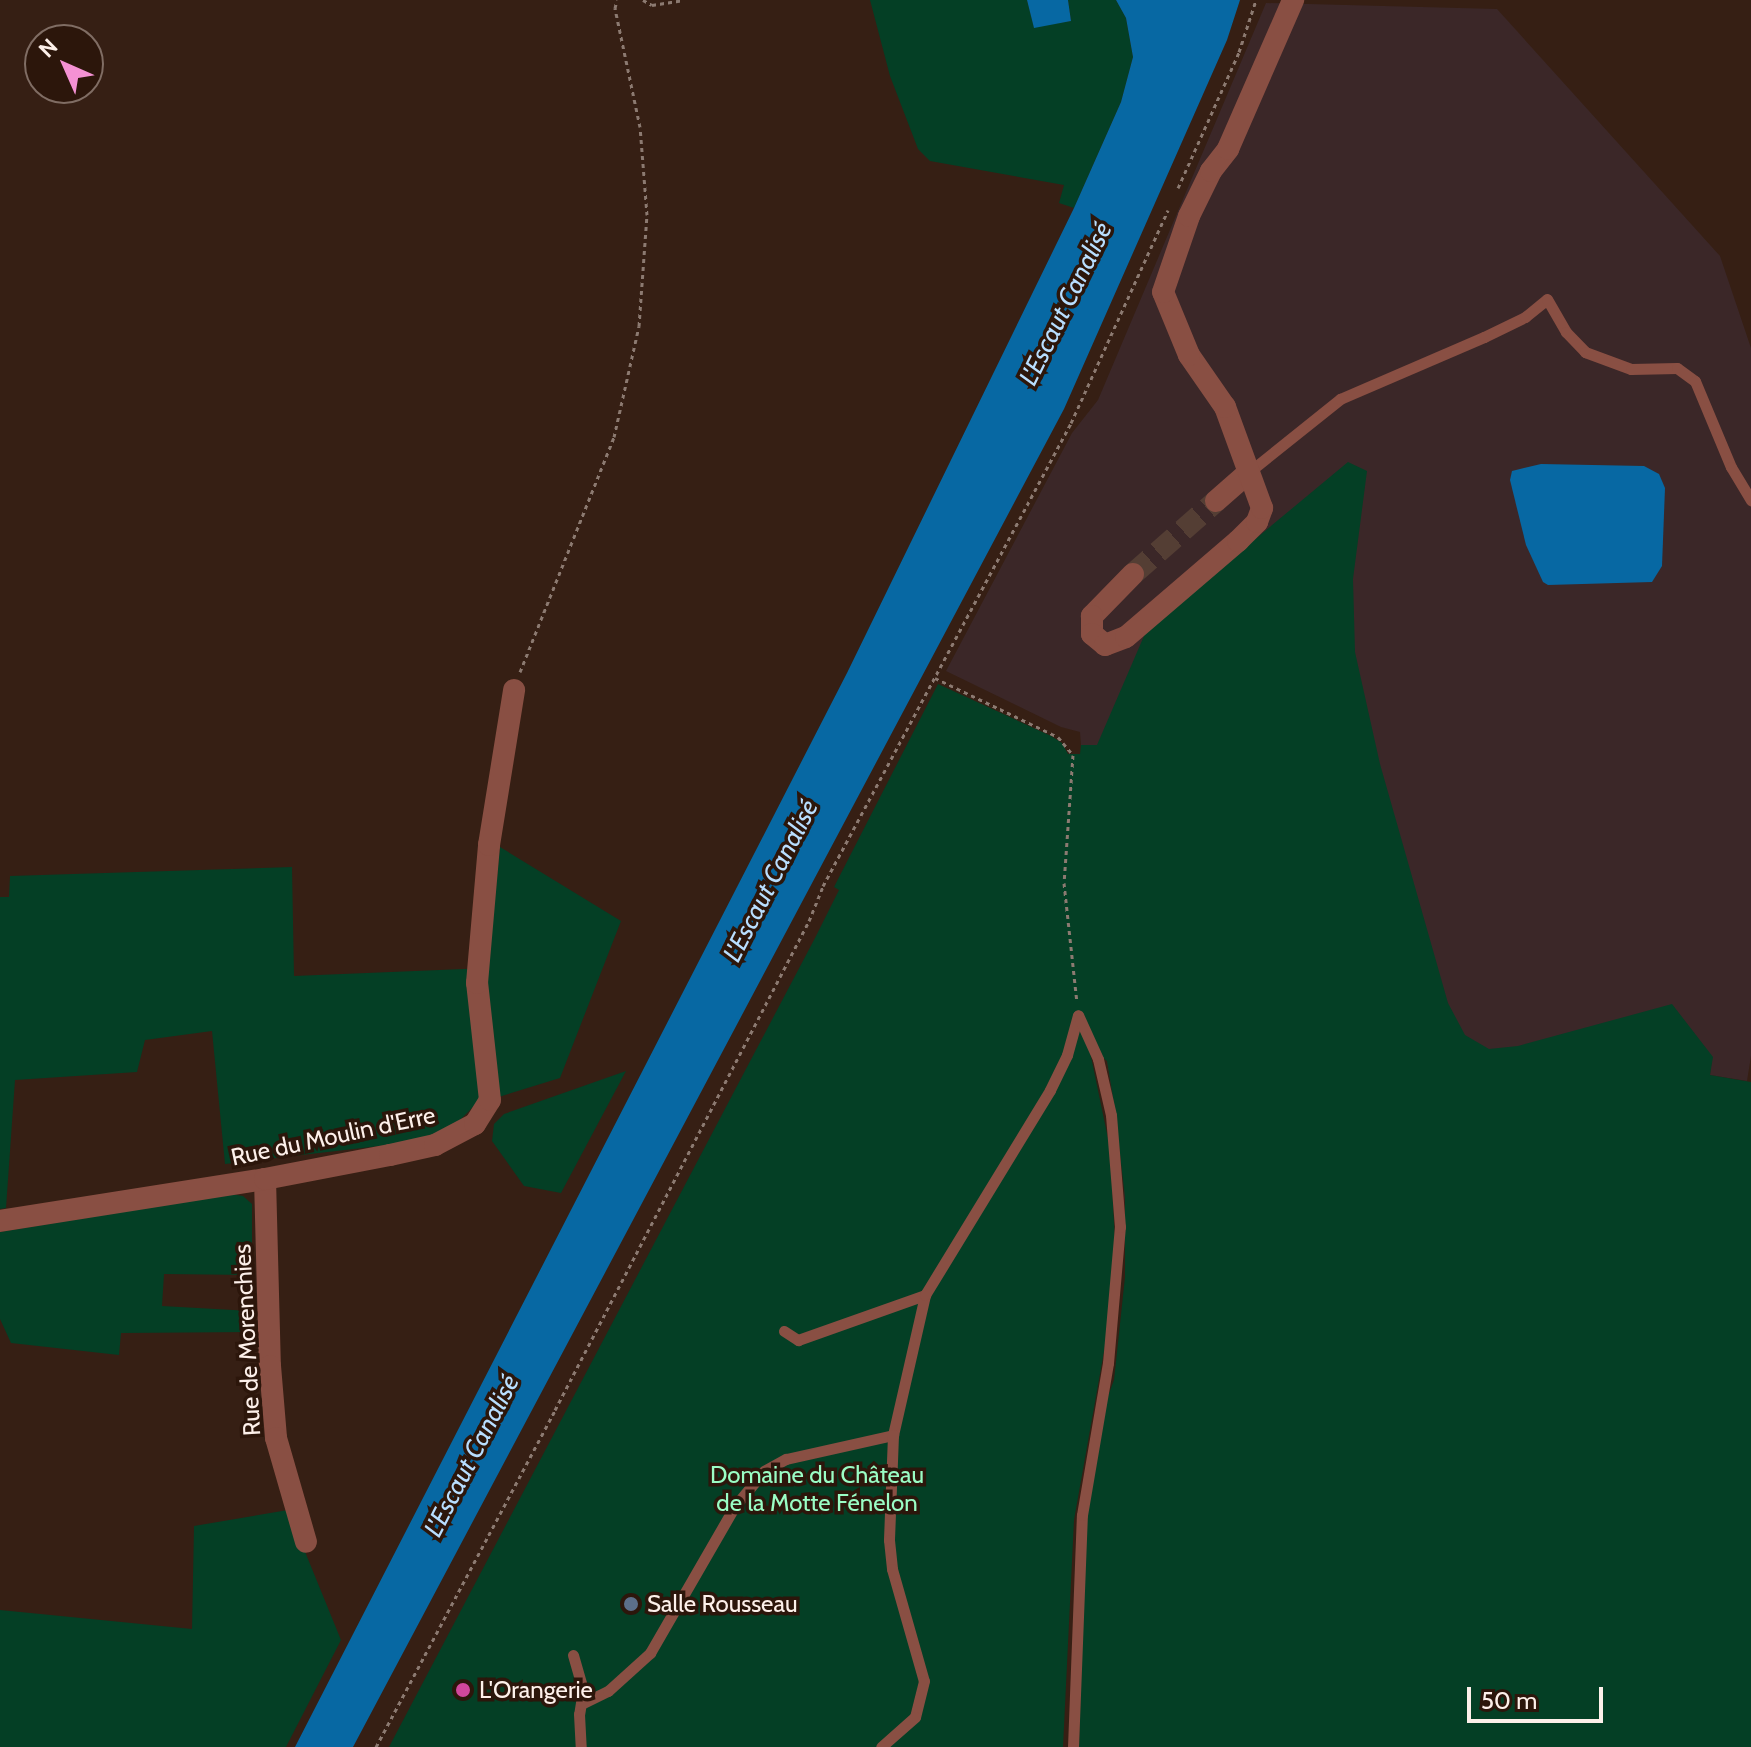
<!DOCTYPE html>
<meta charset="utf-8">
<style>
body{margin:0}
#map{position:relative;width:1751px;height:1747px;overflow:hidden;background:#361f14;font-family:Cabin,sans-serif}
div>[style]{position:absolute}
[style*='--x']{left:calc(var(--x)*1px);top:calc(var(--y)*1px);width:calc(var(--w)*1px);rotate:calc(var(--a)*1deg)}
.industrial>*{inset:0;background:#3b2728}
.green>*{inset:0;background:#043f25}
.water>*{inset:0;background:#0768a3}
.street-tunnel>*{height:22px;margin-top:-11px;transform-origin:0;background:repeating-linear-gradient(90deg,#543e34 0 22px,transparent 0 33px)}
.path>*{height:3px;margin-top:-1.5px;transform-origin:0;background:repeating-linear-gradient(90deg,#8c7a71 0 4px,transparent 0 8px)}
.lane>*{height:11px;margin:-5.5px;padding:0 5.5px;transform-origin:5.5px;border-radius:5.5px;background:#894f43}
.street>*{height:22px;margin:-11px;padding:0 11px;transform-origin:11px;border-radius:11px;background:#894f43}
.dots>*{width:22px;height:22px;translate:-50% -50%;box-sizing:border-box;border:4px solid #2c160b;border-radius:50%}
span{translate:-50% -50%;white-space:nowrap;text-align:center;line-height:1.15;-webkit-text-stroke:7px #2c160b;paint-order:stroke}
.street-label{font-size:24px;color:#fdf0ea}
.park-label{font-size:24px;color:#9afdc5}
.poi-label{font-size:24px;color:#fdf0ea}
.left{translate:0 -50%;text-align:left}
.water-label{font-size:26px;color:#b8deff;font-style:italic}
.north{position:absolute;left:24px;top:24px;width:80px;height:80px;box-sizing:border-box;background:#2c160b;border:2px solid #806d64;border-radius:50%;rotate:315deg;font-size:22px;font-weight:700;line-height:32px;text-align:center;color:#fdf0ea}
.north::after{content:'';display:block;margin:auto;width:28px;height:36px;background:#f491d4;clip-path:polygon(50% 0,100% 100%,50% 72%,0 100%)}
.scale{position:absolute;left:1467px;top:1687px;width:136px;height:36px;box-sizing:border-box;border:4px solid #fdf0ea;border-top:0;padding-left:10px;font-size:24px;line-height:28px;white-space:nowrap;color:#fdf0ea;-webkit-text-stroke:6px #2c160b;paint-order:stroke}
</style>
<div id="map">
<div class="industrial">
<i style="clip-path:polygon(1266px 3px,1497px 9px,1720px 256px,1751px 348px,1751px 1056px,1747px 1081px,1710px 1075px,1712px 1057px,1126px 1225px,1122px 1155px,1107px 1061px,1183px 746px,1081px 745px,1080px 732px,1061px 727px,946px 671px,1072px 433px,1098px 400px)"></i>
</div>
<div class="green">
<i style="clip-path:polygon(870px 0,1027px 0,1034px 27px,1071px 21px,1068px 0,1116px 0,1126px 18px,1133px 57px,1121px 102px,1074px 208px,1059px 203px,1064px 185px,930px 161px,918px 149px,890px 76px)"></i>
<i style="clip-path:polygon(1348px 462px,1367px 471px,1353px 579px,1355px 652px,1380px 764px,1448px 1003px,1465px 1035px,1489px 1049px,1518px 1046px,1672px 1004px,1713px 1057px,1710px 1075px,1751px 1082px,1751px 1747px,1079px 1747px,1086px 1517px,1102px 1412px,1114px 1380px,1125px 1277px,1125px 1197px,1114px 1103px,1107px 1061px,1089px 1047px,1110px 1148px,1115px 1242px,1111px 1312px,1074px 1520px,1063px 1747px,389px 1747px,815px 938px,839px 890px,834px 887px,938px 684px,1051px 736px,1062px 743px,1068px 754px,1080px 754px,1081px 745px,1097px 745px,1147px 629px)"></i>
<i style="clip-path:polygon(500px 847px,621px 921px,560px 1078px,476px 1104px,450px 1130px,414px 1142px,225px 1164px,212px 1031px,145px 1040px,137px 1072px,15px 1080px,6px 1208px,0 1209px,0 897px,9px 897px,10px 876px,292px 867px,294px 976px,488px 968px)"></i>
<i style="clip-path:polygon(626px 1071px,561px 1193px,524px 1186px,492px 1141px,494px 1124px,504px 1114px)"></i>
<i style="clip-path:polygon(231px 1194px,243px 1196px,252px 1204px,252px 1275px,164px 1274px,162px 1306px,251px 1311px,252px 1332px,121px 1333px,119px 1355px,11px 1343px,0 1319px,0 1232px)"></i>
<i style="clip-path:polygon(288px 1510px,341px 1640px,286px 1747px,0 1747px,0 1610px,192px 1629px,194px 1526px)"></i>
</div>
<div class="water">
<i style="clip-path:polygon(1027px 0,1068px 0,1071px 21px,1034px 28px)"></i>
<i style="clip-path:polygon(1116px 0,1240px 0,1227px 40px,1064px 409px,353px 1747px,295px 1747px,847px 673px,1074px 208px,1121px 102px,1133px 57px,1126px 18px)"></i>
<i style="clip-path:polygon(1541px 464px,1644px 466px,1659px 474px,1665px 488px,1662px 566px,1652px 582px,1548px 585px,1543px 582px,1526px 545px,1510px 480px,1512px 471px)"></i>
</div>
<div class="street-tunnel">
<i style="--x:1133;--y:574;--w:111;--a:-41.3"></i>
</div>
<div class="path">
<i style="--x:643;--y:0;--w:10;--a:29"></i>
<i style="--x:652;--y:5;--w:31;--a:-9"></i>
<i style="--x:1178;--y:188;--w:149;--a:-65.8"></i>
<i style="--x:1239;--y:52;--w:55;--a:-71.9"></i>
<i style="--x:520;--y:672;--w:253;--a:-68.2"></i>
<i style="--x:614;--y:437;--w:114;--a:-77.3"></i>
<i style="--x:639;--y:326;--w:111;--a:-85.9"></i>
<i style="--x:647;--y:215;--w:88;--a:-94.5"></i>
<i style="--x:640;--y:127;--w:122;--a:-101.9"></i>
<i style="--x:615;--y:8;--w:8;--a:-76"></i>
<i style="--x:935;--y:678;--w:136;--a:25.6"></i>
<i style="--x:1058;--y:737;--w:23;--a:50"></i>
<i style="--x:1073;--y:755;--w:128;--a:94"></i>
<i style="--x:1064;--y:883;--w:120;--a:83.8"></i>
<i style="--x:376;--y:1747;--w:382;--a:-62"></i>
<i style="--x:555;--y:1410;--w:551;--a:-62.55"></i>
<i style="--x:809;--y:921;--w:38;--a:-68"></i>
<i style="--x:823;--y:886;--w:525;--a:-61.82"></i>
<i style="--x:1071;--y:423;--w:234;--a:-65.5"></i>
</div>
<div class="lane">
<i style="--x:1249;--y:472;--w:117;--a:-38.7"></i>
<i style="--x:1340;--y:399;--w:157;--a:-23.3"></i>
<i style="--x:1484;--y:337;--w:46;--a:-26"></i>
<i style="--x:1525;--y:317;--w:28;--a:-39"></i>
<i style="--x:1547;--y:299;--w:38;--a:60"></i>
<i style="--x:1566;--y:332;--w:28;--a:46"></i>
<i style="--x:1585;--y:352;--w:49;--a:20.3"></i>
<i style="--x:1631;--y:369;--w:46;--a:-1.2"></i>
<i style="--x:1677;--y:368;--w:22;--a:36"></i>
<i style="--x:1695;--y:381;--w:93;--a:67.3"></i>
<i style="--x:1731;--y:467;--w:39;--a:59"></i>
<i style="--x:784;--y:1331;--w:17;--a:33"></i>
<i style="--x:798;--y:1340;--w:135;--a:-19.5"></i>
<i style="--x:893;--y:1435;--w:144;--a:-77.1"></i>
<i style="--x:925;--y:1295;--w:240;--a:-58.6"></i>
<i style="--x:1050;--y:1090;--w:39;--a:-64"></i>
<i style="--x:1067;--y:1055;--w:41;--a:-74.6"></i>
<i style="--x:573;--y:1655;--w:36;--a:74"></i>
<i style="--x:583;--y:1690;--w:24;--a:99"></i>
<i style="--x:579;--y:1714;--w:33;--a:87"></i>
<i style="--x:581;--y:1704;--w:30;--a:-26"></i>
<i style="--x:608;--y:1691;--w:57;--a:-42.1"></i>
<i style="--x:650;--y:1653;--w:170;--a:-60"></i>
<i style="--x:735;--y:1506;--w:45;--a:-50.4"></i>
<i style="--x:764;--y:1471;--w:25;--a:-29"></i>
<i style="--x:786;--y:1459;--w:110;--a:-12.6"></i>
<i style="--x:893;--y:1435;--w:105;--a:92.2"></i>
<i style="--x:889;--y:1540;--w:29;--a:84"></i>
<i style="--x:892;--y:1569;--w:116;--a:74.1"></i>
<i style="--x:924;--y:1681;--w:37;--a:104"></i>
<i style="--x:915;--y:1717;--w:45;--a:138.6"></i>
<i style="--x:1073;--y:1747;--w:232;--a:-87.8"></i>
<i style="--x:1082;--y:1515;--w:154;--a:-80.3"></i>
<i style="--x:1108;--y:1363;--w:137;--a:-85"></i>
<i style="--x:1120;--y:1227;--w:112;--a:-94.6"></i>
<i style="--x:1111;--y:1115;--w:57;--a:-103.1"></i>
<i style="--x:1098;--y:1059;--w:48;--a:-114.4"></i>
</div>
<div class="street">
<i style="--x:1216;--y:501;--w:44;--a:-41.3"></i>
<i style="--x:1133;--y:574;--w:59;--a:134.3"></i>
<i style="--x:1092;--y:616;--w:18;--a:90"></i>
<i style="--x:1092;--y:634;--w:17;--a:40"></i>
<i style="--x:1105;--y:645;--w:22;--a:-21"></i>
<i style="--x:1126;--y:637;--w:148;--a:-40.6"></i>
<i style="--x:1238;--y:541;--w:27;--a:-45"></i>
<i style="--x:1257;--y:522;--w:15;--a:-70"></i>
<i style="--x:1262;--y:508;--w:108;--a:-110.1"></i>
<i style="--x:1225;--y:407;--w:63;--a:-124.7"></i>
<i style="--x:1189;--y:355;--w:68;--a:-112.4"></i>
<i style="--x:1163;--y:292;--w:80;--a:-71.1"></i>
<i style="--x:1189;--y:216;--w:50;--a:-63.9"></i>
<i style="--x:1211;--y:171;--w:28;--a:-52"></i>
<i style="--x:1228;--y:149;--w:163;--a:-66.4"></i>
<i style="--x:265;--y:1179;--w:187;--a:88.5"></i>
<i style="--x:270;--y:1366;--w:72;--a:85.2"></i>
<i style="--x:276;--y:1438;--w:108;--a:73.9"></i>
<i style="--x:0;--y:1221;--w:268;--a:-9"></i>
<i style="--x:265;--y:1179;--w:127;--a:-10.9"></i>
<i style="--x:390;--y:1155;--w:46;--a:-12.5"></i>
<i style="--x:435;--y:1145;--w:45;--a:-27.7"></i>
<i style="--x:475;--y:1124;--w:28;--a:-58"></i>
<i style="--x:490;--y:1100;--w:118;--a:-96.3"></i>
<i style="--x:477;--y:983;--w:139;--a:-85"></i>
<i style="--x:489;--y:845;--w:157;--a:-80.8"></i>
</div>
<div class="dots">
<i style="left:631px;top:1604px;background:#5c6f8a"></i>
<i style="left:463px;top:1690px;background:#d1479c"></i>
</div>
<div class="street-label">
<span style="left:333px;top:1136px;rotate:-12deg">Rue du Moulin d'Erre</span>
<span style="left:247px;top:1340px;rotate:-93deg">Rue de Morenchies</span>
</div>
<div class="park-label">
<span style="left:817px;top:1489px">Domaine du Château<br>de la Motte Fénelon</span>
</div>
<div class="poi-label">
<span class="left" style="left:647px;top:1604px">Salle Rousseau</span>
<span class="left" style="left:479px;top:1690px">L'Orangerie</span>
</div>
<div class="water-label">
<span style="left:1066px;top:304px;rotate:-64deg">L'Escaut Canalisé</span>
<span style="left:771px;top:881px;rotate:-63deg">L'Escaut Canalisé</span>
<span style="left:472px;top:1456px;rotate:-63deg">L'Escaut Canalisé</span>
</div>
<div class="north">N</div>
<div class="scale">50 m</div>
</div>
